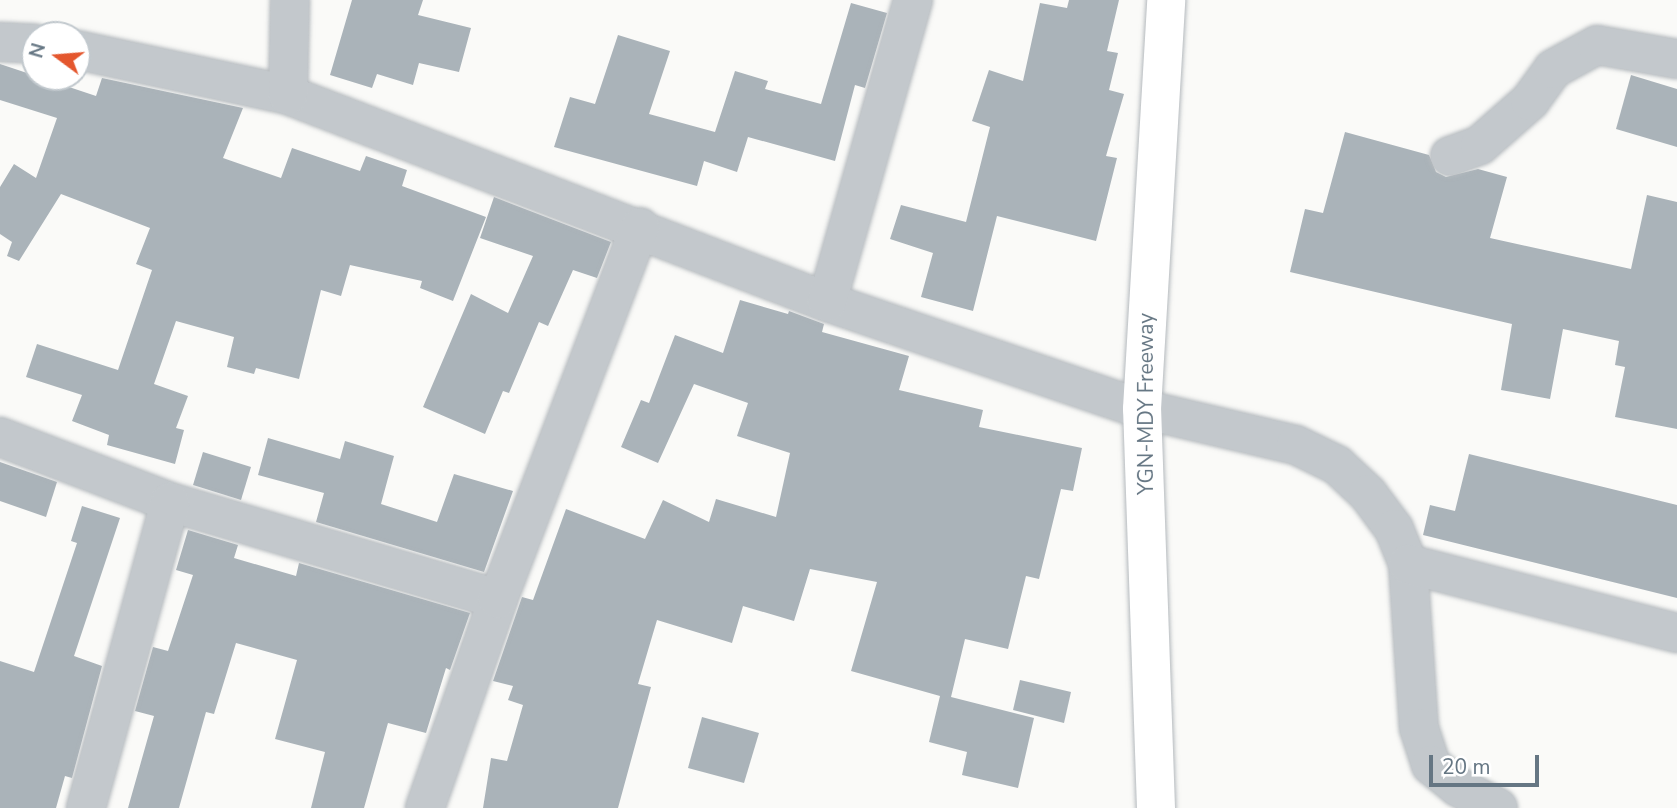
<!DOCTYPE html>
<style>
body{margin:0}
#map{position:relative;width:1677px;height:808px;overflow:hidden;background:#fafaf8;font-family:"Nunito Sans",sans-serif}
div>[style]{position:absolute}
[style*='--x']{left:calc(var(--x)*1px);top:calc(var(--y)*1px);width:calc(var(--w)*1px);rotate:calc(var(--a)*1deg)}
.building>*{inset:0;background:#aab3b9}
.roads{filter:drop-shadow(0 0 2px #b5babe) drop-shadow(0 0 2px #b5babe)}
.minor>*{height:38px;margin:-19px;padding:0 19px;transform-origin:19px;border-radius:19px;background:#c3c8cc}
.major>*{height:38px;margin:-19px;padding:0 19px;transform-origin:19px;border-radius:19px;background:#fff}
span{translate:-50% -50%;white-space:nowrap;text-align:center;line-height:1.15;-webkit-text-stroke:7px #fff;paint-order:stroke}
.street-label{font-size:21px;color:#657683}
.north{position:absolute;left:21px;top:21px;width:70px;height:70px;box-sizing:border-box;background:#fff;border:2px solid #c1c8cd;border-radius:50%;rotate:286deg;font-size:19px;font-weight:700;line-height:28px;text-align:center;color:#657683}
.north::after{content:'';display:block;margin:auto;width:24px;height:32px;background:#e4572e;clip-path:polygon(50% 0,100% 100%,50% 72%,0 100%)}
.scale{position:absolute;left:1429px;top:755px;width:110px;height:32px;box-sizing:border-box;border:4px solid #657683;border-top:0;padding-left:9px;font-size:21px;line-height:24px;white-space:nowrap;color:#657683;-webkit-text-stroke:5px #fff;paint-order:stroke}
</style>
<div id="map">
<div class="building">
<i style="clip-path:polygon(352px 0,423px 0,418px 15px,471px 28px,459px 72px,419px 63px,413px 85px,377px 74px,372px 88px,330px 75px)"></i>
<i style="clip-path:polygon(1069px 0,1119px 0,1107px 51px,1118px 53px,1109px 90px,1124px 94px,1106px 156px,1117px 158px,1096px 241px,997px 216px,973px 311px,921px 297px,933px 253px,890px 239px,901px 205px,966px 222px,990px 127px,972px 121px,989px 70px,1023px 81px,1040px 3px,1067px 8px)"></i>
<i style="clip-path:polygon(851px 3px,887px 13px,865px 88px,855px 85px,835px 161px,748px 137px,737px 172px,704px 161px,697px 186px,554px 147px,570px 97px,595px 104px,618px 35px,670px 51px,649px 114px,715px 132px,735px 71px,768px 81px,765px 89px,821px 104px)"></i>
<i style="clip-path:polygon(0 64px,96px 96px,102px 78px,243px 108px,223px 158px,281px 178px,292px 148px,360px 171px,366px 156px,407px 170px,402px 186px,486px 217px,453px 301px,420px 288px,422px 281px,350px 265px,341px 296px,321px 290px,299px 379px,256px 368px,254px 374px,227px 367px,234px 337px,176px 321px,154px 384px,188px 396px,176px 428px,184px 430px,175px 464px,107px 445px,109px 435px,72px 421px,82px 395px,26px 377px,37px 344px,118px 370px,152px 270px,136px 264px,150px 228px,61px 194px,19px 261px,7px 256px,12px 242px,0 234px,0 187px,14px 164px,36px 178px,57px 118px,0 100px)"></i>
<i style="clip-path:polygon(1631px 75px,1677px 89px,1677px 147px,1616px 129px)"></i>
<i style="clip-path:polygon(1345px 132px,1429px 155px,1436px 172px,1446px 177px,1478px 169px,1507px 177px,1490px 238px,1631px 269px,1647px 195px,1677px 202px,1677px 429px,1615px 417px,1625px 367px,1615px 365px,1619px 341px,1563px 329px,1550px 399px,1501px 390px,1512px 324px,1290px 272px,1305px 209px,1323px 213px)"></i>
<i style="clip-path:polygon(494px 197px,611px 242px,597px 278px,573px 270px,548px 326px,539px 322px,509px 393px,503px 391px,485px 434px,423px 407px,471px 294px,508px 313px,533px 256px,480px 238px)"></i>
<i style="clip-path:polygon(740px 300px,788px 314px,789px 311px,824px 324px,822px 332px,909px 356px,899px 390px,983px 410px,979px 427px,1082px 448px,1073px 491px,1061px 489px,1039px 579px,1026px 576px,1008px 649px,965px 639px,951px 697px,1034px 718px,1018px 788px,962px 775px,967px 752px,929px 742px,940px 696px,851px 671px,877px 582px,810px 569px,794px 621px,743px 606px,732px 643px,657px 620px,638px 684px,651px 687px,618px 808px,483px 808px,491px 758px,507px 761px,523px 705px,508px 700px,513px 686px,493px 681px,522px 597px,533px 600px,566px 509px,645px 539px,663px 500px,709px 522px,716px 499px,776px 517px,790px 453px,737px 436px,748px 403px,694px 384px,658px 463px,621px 447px,641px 400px,649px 403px,675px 335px,723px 353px)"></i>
<i style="clip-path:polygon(268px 438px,340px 459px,345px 441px,394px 456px,381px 504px,437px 522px,454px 474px,513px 491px,484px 572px,316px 522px,324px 493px,258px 475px)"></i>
<i style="clip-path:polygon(203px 452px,251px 467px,241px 500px,193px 485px)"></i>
<i style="clip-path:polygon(1469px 454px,1677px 505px,1677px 598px,1423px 535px,1430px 505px,1455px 511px)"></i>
<i style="clip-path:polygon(0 462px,57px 482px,46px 517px,0 501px)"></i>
<i style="clip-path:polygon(82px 506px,120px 518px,74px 656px,102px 666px,72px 778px,65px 776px,56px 808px,0 808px,0 661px,34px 672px,77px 543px,71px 541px)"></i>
<i style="clip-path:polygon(188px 530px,238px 545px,234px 558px,296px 576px,299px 563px,470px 613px,450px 670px,446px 668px,426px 733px,388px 723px,364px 808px,311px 808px,325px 752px,275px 739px,297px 660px,236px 643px,214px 714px,206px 712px,179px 808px,128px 808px,154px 716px,135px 711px,153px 647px,168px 651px,193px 575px,176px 570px)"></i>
<i style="clip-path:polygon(1020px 680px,1071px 692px,1064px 723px,1013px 710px)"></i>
<i style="clip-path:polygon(702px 717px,759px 733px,744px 783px,688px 768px)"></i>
</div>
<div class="roads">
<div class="minor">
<i style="--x:0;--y:42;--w:35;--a:3"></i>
<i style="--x:77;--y:50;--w:216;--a:12"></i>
<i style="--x:288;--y:95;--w:577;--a:21.01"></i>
<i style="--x:827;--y:302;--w:333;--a:18.8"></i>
<i style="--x:1142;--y:409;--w:158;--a:13.2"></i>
<i style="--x:1296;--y:445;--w:46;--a:26"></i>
<i style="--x:1337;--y:465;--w:42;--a:43.1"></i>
<i style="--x:1368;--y:494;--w:44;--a:53.4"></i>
<i style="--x:1394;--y:529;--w:38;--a:68"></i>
<i style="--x:1408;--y:564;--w:164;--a:86.2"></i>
<i style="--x:1419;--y:728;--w:39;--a:72"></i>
<i style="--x:1431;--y:765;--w:35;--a:39"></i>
<i style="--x:1458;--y:787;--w:45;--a:27.7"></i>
<i style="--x:288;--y:95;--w:95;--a:-88.8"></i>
<i style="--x:1450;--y:156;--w:32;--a:-20"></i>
<i style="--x:1480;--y:145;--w:67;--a:-41.3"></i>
<i style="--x:1530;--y:101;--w:39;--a:-54"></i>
<i style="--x:1553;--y:69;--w:50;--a:-28.6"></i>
<i style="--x:1597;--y:45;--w:81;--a:9.9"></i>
<i style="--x:827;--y:302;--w:314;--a:-74.1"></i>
<i style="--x:0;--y:437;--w:182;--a:20.9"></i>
<i style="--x:170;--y:502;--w:342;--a:16.5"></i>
<i style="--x:1408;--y:564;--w:278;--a:14.4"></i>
<i style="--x:86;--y:808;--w:317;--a:-74.6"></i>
<i style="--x:425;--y:808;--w:221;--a:-70.7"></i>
<i style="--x:498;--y:599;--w:398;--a:-69.1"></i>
</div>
<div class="major">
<i style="--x:1156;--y:808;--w:399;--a:-92"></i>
<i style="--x:1142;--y:409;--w:410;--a:-86.6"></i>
</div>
</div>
<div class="street-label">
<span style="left:1146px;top:404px;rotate:-90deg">YGN-MDY Freeway</span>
</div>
<div class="north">N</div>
<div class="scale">20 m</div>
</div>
